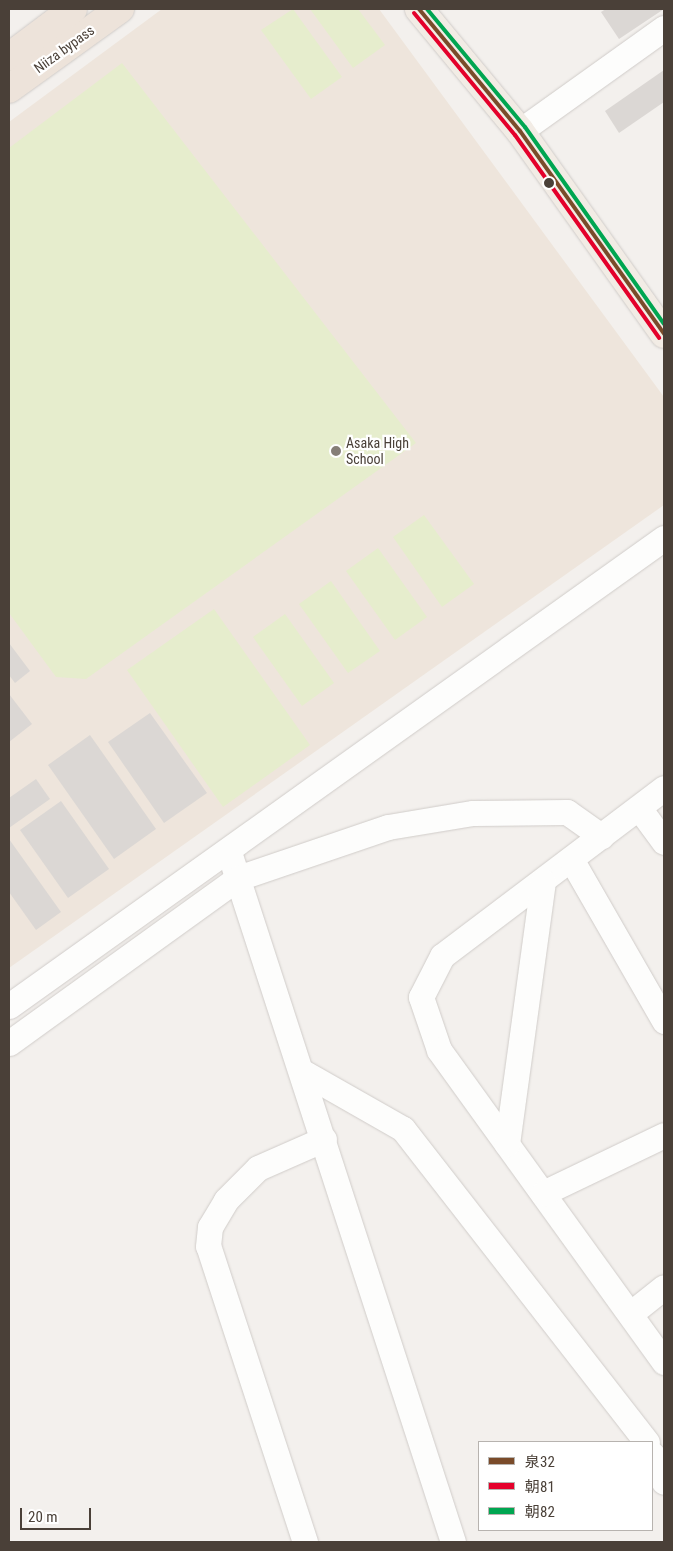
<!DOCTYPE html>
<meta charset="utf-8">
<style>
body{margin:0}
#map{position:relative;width:673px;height:1551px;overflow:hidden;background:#f3f0ed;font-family:"Roboto Condensed","Noto Sans JP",sans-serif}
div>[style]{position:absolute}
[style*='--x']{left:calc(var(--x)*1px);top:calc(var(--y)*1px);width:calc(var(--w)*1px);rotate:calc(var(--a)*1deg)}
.education>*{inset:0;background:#eee5dc}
.green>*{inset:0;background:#e6edcd}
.building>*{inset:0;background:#dbd7d4}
.roads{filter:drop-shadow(0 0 1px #d0ccc9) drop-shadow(0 0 1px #d0ccc9)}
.minor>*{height:25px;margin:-12.5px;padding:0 12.5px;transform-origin:12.5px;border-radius:12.5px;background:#fdfdfc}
.major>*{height:28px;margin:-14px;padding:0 14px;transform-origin:14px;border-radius:14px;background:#f2ece5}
.highway>*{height:28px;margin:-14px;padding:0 14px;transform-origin:14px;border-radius:14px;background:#ede3da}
.bus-1>*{height:4px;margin:-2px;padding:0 2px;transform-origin:2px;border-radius:2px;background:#7a4b2a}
.bus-2>*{height:4px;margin:-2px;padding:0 2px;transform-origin:2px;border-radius:2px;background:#e4002b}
.bus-3>*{height:4px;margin:-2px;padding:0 2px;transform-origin:2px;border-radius:2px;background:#00a651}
.dots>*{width:14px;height:14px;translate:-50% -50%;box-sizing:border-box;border:2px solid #fff;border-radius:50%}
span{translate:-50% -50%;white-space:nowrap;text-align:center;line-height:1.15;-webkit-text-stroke:4.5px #fff;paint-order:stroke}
.street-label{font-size:14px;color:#4a4038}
.poi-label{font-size:14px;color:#4a4038}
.left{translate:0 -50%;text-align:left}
.frame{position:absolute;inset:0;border:10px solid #4a4038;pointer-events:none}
.legend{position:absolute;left:478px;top:1441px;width:175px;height:90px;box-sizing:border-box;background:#fff;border:1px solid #b7b3af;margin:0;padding:6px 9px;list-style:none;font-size:15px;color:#4a4038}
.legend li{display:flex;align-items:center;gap:10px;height:25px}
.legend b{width:25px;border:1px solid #b7b3af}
.scale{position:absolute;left:20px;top:1508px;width:71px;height:22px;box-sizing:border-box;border:2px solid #4a4038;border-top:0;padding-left:6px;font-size:15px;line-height:18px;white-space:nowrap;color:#4a4038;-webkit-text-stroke:4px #fff;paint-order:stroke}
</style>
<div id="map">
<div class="education">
<i style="clip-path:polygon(162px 9px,379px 9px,664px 397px,664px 505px,9px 968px,9px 122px)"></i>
</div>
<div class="green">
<i style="clip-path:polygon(293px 9px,342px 77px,311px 99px,261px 30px)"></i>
<i style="clip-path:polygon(310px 9px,358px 9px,385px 45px,353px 68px)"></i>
<i style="clip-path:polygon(122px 63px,416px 443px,86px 679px,56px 677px,9px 613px,9px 148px)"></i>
<i style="clip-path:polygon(424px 515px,474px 584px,442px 607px,393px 537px)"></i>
<i style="clip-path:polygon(378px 548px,427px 617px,395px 640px,346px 571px)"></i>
<i style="clip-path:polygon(331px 581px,380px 651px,348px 673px,299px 604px)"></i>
<i style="clip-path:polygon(214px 609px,310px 745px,223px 807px,127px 670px)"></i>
<i style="clip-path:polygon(285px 614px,334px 683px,302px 706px,253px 637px)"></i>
</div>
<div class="building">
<i style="clip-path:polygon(606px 9px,664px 9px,619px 39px,601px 12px)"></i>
<i style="clip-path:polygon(664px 70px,664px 102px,619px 133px,605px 111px)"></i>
<i style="clip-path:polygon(9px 643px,30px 671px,15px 683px,9px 675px)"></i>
<i style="clip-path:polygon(9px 694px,32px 724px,9px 742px)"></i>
<i style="clip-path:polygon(150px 713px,207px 793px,164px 823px,108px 742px)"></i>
<i style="clip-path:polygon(90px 735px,156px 829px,114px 859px,48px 765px)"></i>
<i style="clip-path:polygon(36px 779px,50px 799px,9px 828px,9px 798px)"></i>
<i style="clip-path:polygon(61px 801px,109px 869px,68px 898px,20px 830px)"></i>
<i style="clip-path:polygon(9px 839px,61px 912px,36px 930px,9px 892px)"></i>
</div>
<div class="roads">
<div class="minor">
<i style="--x:520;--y:131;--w:177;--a:-35.6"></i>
<i style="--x:664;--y:788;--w:278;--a:142.9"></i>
<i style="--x:442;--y:956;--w:46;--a:117.1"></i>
<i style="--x:421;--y:997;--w:56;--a:71.2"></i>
<i style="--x:439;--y:1050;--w:385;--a:54.2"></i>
<i style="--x:639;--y:808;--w:42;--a:53.7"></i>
<i style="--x:229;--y:852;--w:725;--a:72.01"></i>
<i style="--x:571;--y:859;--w:187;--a:60.1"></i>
<i style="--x:9;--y:1006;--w:805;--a:-35.55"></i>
<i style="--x:9;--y:1043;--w:282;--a:-35.8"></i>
<i style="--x:238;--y:878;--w:158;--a:-18.8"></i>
<i style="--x:388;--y:827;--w:86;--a:-9.4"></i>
<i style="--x:473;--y:813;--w:94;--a:-0.6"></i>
<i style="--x:567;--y:812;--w:42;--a:35.2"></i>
<i style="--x:303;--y:1072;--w:115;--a:29.7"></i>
<i style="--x:403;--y:1129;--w:397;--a:52.1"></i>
<i style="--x:507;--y:1144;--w:265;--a:-82.2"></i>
<i style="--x:543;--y:1193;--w:134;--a:-25.6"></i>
<i style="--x:630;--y:1314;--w:43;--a:-38.5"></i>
<i style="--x:652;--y:1454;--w:30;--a:67"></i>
<i style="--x:305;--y:1542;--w:311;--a:-108.1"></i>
<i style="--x:208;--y:1246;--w:19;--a:-84"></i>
<i style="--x:210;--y:1227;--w:31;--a:-59"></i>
<i style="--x:226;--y:1200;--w:45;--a:-45"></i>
<i style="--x:258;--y:1168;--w:72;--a:-23.7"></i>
</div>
<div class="major">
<i style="--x:419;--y:9;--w:158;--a:50.4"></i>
<i style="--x:520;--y:131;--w:249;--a:54.6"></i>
</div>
<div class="highway">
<i style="--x:9;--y:57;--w:80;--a:-36.9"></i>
<i style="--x:9;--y:89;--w:137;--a:-35.8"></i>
</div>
</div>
<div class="bus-1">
<i style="--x:419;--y:9;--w:158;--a:50.4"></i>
<i style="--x:520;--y:131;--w:249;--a:54.6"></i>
</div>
<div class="bus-2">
<i style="--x:414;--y:13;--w:158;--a:50.4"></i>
<i style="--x:515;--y:135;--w:249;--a:54.6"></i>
</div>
<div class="bus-3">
<i style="--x:427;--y:9;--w:153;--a:50.3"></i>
<i style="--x:525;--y:127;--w:241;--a:54.8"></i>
</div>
<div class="dots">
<i style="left:549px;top:183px;background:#4a4038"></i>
<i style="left:336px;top:451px;background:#857e77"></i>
</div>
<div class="street-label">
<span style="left:64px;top:49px;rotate:-36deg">Niiza bypass</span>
</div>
<div class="poi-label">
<span class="left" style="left:346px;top:451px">Asaka High<br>School</span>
</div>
<div class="frame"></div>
<ul class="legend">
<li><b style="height:6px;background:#7a4b2a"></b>泉32</li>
<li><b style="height:6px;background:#e4002b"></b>朝81</li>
<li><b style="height:6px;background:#00a651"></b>朝82</li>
</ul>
<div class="scale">20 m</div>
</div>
